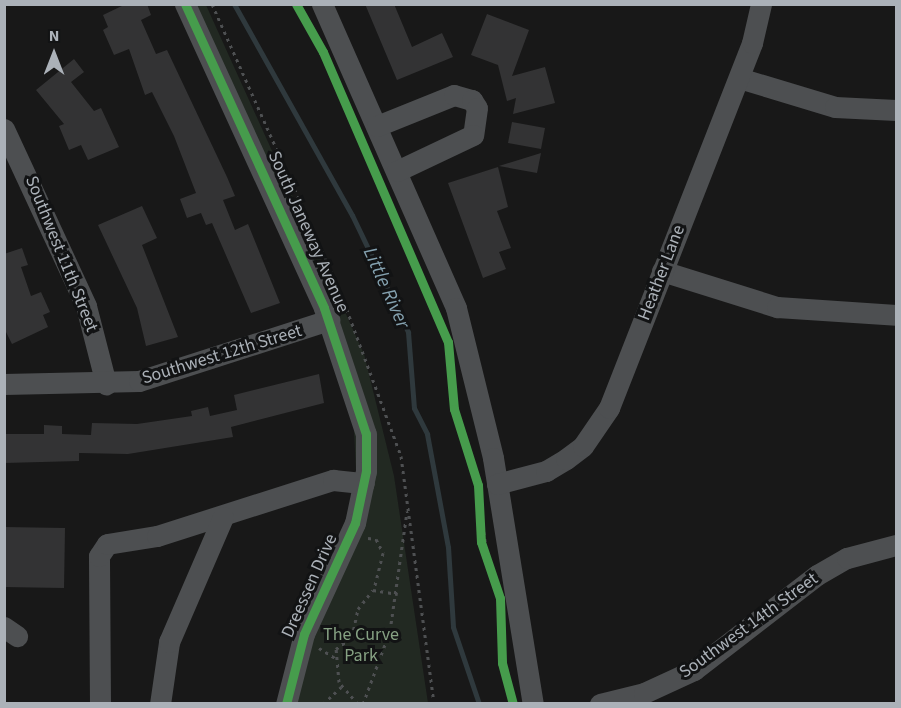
<!DOCTYPE html>
<style>
body{margin:0}
#map{position:relative;width:901px;height:708px;overflow:hidden;background:#181818;font-family:"Source Sans 3",sans-serif}
div>[style]{position:absolute}
[style*='--x']{left:calc(var(--x)*1px);top:calc(var(--y)*1px);width:calc(var(--w)*1px);rotate:calc(var(--a)*1deg)}
.green>*{inset:0;background:#222922}
.stream>*{height:5px;margin:-2.5px;padding:0 2.5px;transform-origin:2.5px;border-radius:2.5px;background:#2f393d}
.building>*{inset:0;background:#333334}
.path>*{height:3px;margin-top:-1.5px;transform-origin:0;background:repeating-linear-gradient(90deg,#4e5052 0 3px,transparent 0 7.5px)}
.minor>*{height:21px;margin:-10.5px;padding:0 10.5px;transform-origin:10.5px;border-radius:10.5px;background:#4d4f51}
.cycleway>*{height:9px;margin:-4.5px;padding:0 4.5px;transform-origin:4.5px;border-radius:4.5px;background:#469c4c}
span{translate:-50% -50%;white-space:nowrap;text-align:center;line-height:1.15;-webkit-text-stroke:6px #121314;paint-order:stroke}
.street-label{font-size:18px;color:#abb1b8}
.park-label{font-size:18px;color:#86a183}
.water-label{font-size:20px;color:#85a2b0;font-style:italic}
.frame{position:absolute;inset:0;border:6px solid #abb1b8;pointer-events:none}
.north{position:absolute;left:24px;top:24px;width:60px;height:60px;-webkit-text-stroke:4px #121314;paint-order:stroke;rotate:0deg;font-size:16px;font-weight:700;line-height:24px;text-align:center;color:#abb1b8}
.north::after{content:'';display:block;margin:auto;width:21px;height:27px;background:#abb1b8;clip-path:polygon(50% 0,100% 100%,50% 72%,0 100%)}
</style>
<div id="map">
<div class="green">
<i style="clip-path:polygon(181px 5px,206px 5px,364px 354px,394px 476px,428px 703px,286px 703px,343px 540px,356px 472px,353px 409px,342px 356px)"></i>
</div>
<div class="stream">
<i style="--x:234;--y:4;--w:242;--a:60.8"></i>
<i style="--x:352;--y:215;--w:130;--a:64.4"></i>
<i style="--x:408;--y:332;--w:76;--a:85.5"></i>
<i style="--x:414;--y:408;--w:29;--a:63"></i>
<i style="--x:427;--y:434;--w:115;--a:79.5"></i>
<i style="--x:448;--y:547;--w:80;--a:86.4"></i>
<i style="--x:453;--y:627;--w:81;--a:71.3"></i>
</div>
<div class="building">
<i style="clip-path:polygon(126px 4px,147px 4px,151px 15px,141px 20px,156px 54px,167px 50px,227px 177px,235px 196px,223px 200px,235px 230px,248px 224px,280px 303px,251px 313px,212px 223px,206px 225px,201px 213px,187px 218px,180px 199px,196px 193px,174px 136px,152px 92px,145px 95px,129px 49px,114px 55px,103px 30px,108px 27px,103px 15px)"></i>
<i style="clip-path:polygon(365px 4px,394px 4px,412px 47px,442px 33px,453px 57px,397px 80px)"></i>
<i style="clip-path:polygon(487px 14px,529px 30px,512px 76px,545px 67px,555px 103px,513px 114px,516px 98px,507px 101px,498px 65px,471px 55px)"></i>
<i style="clip-path:polygon(74px 59px,84px 72px,71px 82px,94px 111px,101px 108px,119px 147px,88px 160px,81px 145px,69px 150px,59px 126px,64px 124px,36px 90px)"></i>
<i style="clip-path:polygon(512px 122px,545px 128px,541px 149px,508px 143px)"></i>
<i style="clip-path:polygon(541px 153px,537px 173px,499px 166px)"></i>
<i style="clip-path:polygon(498px 167px,508px 207px,497px 211px,511px 248px,499px 252px,506px 269px,483px 278px,448px 183px)"></i>
<i style="clip-path:polygon(142px 206px,157px 238px,142px 245px,178px 337px,146px 346px,137px 308px,98px 225px)"></i>
<i style="clip-path:polygon(22px 248px,28px 265px,21px 267px,31px 296px,41px 292px,50px 312px,43px 315px,48px 327px,12px 344px,4px 328px,4px 254px)"></i>
<i style="clip-path:polygon(319px 374px,324px 403px,231px 427px,233px 437px,128px 454px,79px 453px,79px 461px,4px 463px,4px 434px,44px 434px,44px 425px,62px 426px,62px 434px,91px 435px,92px 423px,137px 424px,192px 416px,191px 411px,208px 407px,210px 416px,237px 410px,234px 395px)"></i>
<i style="clip-path:polygon(4px 527px,65px 528px,64px 588px,4px 587px)"></i>
</div>
<div class="path">
<i style="--x:212;--y:4;--w:302;--a:66"></i>
<i style="--x:296;--y:4;--w:34;--a:60"></i>
<i style="--x:404;--y:243;--w:84;--a:66.2"></i>
<i style="--x:344;--y:302;--w:164;--a:69.7"></i>
<i style="--x:401;--y:456;--w:250;--a:82.4"></i>
<i style="--x:452;--y:381;--w:41;--a:83"></i>
<i style="--x:457;--y:422;--w:60;--a:72.5"></i>
<i style="--x:479;--y:502;--w:71;--a:81.1"></i>
<i style="--x:368;--y:538;--w:8;--a:7"></i>
<i style="--x:376;--y:539;--w:16;--a:63"></i>
<i style="--x:383;--y:553;--w:37;--a:104"></i>
<i style="--x:501;--y:640;--w:48;--a:80.3"></i>
<i style="--x:319;--y:648;--w:19;--a:32"></i>
<i style="--x:323;--y:704;--w:25;--a:-43"></i>
<i style="--x:358;--y:704;--w:29;--a:-131"></i>
<i style="--x:339;--y:682;--w:33;--a:-95"></i>
<i style="--x:336;--y:649;--w:20;--a:-37"></i>
<i style="--x:352;--y:637;--w:29;--a:-78"></i>
<i style="--x:358;--y:609;--w:24;--a:-52"></i>
<i style="--x:373;--y:590;--w:25;--a:9"></i>
<i style="--x:363;--y:704;--w:78;--a:-69.7"></i>
<i style="--x:390;--y:631;--w:121;--a:-81.9"></i>
</div>
<div class="minor">
<i style="--x:185;--y:4;--w:334;--a:65.4"></i>
<i style="--x:324;--y:308;--w:133;--a:71.6"></i>
<i style="--x:366;--y:434;--w:37;--a:90"></i>
<i style="--x:366;--y:471;--w:53;--a:101.9"></i>
<i style="--x:355;--y:523;--w:122;--a:114.7"></i>
<i style="--x:304;--y:634;--w:72;--a:104.4"></i>
<i style="--x:322;--y:4;--w:332;--a:66.2"></i>
<i style="--x:456;--y:308;--w:154;--a:76.1"></i>
<i style="--x:493;--y:458;--w:249;--a:80.8"></i>
<i style="--x:739;--y:78;--w:100;--a:16.8"></i>
<i style="--x:835;--y:107;--w:61;--a:2.8"></i>
<i style="--x:377;--y:126;--w:83;--a:-21.9"></i>
<i style="--x:454;--y:95;--w:19;--a:16"></i>
<i style="--x:472;--y:100;--w:9;--a:58"></i>
<i style="--x:477;--y:108;--w:27;--a:98"></i>
<i style="--x:473;--y:135;--w:84;--a:154.7"></i>
<i style="--x:4;--y:129;--w:195;--a:65.1"></i>
<i style="--x:86;--y:306;--w:81;--a:75.6"></i>
<i style="--x:662;--y:271;--w:121;--a:17.4"></i>
<i style="--x:777;--y:307;--w:119;--a:3.8"></i>
<i style="--x:4;--y:384;--w:135;--a:-1.3"></i>
<i style="--x:139;--y:381;--w:200;--a:-17.8"></i>
<i style="--x:497;--y:484;--w:51;--a:-14.9"></i>
<i style="--x:546;--y:471;--w:23;--a:-31"></i>
<i style="--x:566;--y:459;--w:21;--a:-37"></i>
<i style="--x:583;--y:446;--w:46;--a:-55.6"></i>
<i style="--x:609;--y:408;--w:392;--a:-68.6"></i>
<i style="--x:752;--y:43;--w:40;--a:-77"></i>
<i style="--x:4;--y:627;--w:16;--a:35"></i>
<i style="--x:100;--y:704;--w:148;--a:-90.4"></i>
<i style="--x:99;--y:556;--w:14;--a:-56"></i>
<i style="--x:107;--y:544;--w:51;--a:-9.1"></i>
<i style="--x:157;--y:536;--w:185;--a:-17.7"></i>
<i style="--x:333;--y:480;--w:31;--a:6"></i>
<i style="--x:160;--y:704;--w:63;--a:-81.7"></i>
<i style="--x:169;--y:642;--w:136;--a:-66.6"></i>
<i style="--x:600;--y:704;--w:45;--a:-14"></i>
<i style="--x:644;--y:693;--w:55;--a:-24.7"></i>
<i style="--x:694;--y:670;--w:155;--a:-37.7"></i>
<i style="--x:817;--y:575;--w:34;--a:-30"></i>
<i style="--x:847;--y:558;--w:51;--a:-14.9"></i>
</div>
<div class="cycleway">
<i style="--x:185;--y:4;--w:334;--a:65.4"></i>
<i style="--x:324;--y:308;--w:133;--a:71.6"></i>
<i style="--x:366;--y:434;--w:37;--a:90"></i>
<i style="--x:366;--y:471;--w:53;--a:101.9"></i>
<i style="--x:355;--y:523;--w:122;--a:114.7"></i>
<i style="--x:304;--y:634;--w:72;--a:104.4"></i>
<i style="--x:296;--y:4;--w:55;--a:60.6"></i>
<i style="--x:323;--y:52;--w:316;--a:66.7"></i>
<i style="--x:448;--y:342;--w:67;--a:84.9"></i>
<i style="--x:454;--y:409;--w:80;--a:72.5"></i>
<i style="--x:478;--y:485;--w:57;--a:87"></i>
<i style="--x:481;--y:542;--w:59;--a:71.3"></i>
<i style="--x:500;--y:598;--w:65;--a:88.2"></i>
<i style="--x:502;--y:663;--w:42;--a:75"></i>
</div>
<div class="street-label">
<span style="left:308px;top:232px;rotate:66deg">South Janeway Avenue</span>
<span style="left:61px;top:254px;rotate:68deg">Southwest 11th Street</span>
<span style="left:662px;top:273px;rotate:-69deg">Heather Lane</span>
<span style="left:222px;top:355px;rotate:-17deg">Southwest 12th Street</span>
<span style="left:310px;top:586px;rotate:-66deg">Dreessen Drive</span>
<span style="left:749px;top:626px;rotate:-36deg">Southwest 14th Street</span>
</div>
<div class="park-label">
<span style="left:361px;top:646px">The Curve<br>Park</span>
</div>
<div class="water-label">
<span style="left:386px;top:288px;rotate:66deg">Little River</span>
</div>
<div class="frame"></div>
<div class="north">N</div>
</div>
